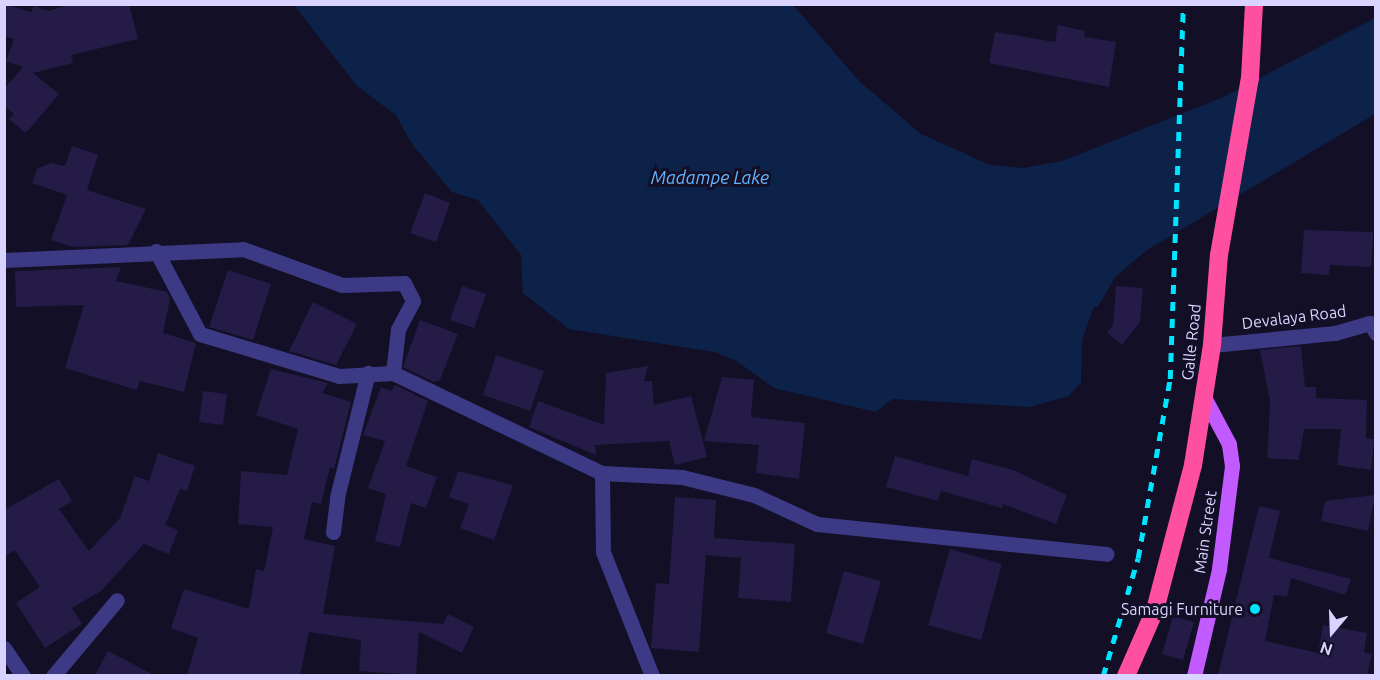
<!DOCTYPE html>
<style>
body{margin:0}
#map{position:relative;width:1380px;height:680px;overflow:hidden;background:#130f26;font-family:Ubuntu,sans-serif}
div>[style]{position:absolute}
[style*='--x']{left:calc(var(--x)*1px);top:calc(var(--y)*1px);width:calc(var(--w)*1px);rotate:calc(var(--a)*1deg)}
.water>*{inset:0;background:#0c2248}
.building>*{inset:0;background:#241b47}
.minor>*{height:15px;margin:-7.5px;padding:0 7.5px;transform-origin:7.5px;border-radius:7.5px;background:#3d3a85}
.major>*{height:15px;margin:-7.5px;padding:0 7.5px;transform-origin:7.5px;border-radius:7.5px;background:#c25bff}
.highway>*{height:18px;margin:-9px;padding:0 9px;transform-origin:9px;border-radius:9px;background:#ff4fa3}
.rail>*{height:4.5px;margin-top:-2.25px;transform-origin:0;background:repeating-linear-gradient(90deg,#00e5ff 0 9px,transparent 0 17px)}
.dots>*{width:16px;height:16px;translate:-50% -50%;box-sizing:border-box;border:3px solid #130f26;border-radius:50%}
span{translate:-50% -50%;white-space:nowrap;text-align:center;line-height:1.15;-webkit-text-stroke:6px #130f26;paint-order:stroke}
.street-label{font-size:16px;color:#d9d4ff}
.poi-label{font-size:16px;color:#d9d4ff}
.right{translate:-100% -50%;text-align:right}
.water-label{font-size:18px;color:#62b6ff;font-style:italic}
.frame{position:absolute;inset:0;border:6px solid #d9d4ff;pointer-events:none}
.north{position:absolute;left:1302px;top:602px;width:60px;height:60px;-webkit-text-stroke:4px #130f26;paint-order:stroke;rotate:199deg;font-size:16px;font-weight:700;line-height:24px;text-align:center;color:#d9d4ff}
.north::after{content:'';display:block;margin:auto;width:21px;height:27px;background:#d9d4ff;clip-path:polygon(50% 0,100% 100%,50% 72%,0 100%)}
</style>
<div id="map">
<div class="water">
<i style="clip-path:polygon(294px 5px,793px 5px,860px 82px,921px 134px,990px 165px,1023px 168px,1062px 161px,1221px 98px,1375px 18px,1375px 114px,1147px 250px,1115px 277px,1098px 307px,1094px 306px,1082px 340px,1081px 382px,1069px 396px,1030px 407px,892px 399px,876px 412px,774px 388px,735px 360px,714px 352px,569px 329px,523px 293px,521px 255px,478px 200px,452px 192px,412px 144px,396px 115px,357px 86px)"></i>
</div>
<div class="building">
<i style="clip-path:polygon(4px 4px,31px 12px,34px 6px,48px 11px,73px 4px,129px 4px,138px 39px,71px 55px,73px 63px,33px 73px,59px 94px,26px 133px,9px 119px,14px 114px,4px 106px,4px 89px,23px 67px,6px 61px,14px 39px,4px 36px)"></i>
<i style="clip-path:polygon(1058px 25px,1085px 31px,1084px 37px,1116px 42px,1109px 87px,989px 63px,995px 32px,1055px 42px)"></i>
<i style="clip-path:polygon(72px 146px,98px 155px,87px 190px,146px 209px,128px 245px,73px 247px,51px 240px,67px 195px,32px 183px,37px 169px,51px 163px,65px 166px)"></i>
<i style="clip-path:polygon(425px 193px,450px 203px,436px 242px,410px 233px)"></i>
<i style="clip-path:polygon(1304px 230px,1373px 232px,1371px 267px,1330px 265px,1329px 275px,1301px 273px)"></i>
<i style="clip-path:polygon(121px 267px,116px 281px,167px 292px,170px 299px,163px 333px,196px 343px,184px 392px,140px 381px,137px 390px,65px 368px,84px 305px,16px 307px,15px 271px)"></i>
<i style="clip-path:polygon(228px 270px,271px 284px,253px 340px,209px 327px)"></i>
<i style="clip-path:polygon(462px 286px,486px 294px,474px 328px,450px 320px)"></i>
<i style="clip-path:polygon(1116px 286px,1143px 288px,1140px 322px,1122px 345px,1107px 333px,1113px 325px)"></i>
<i style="clip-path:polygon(313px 302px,357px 324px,336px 365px,289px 351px)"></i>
<i style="clip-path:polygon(420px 320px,458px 334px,440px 380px,434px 382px,403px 367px)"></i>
<i style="clip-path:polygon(1301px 346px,1305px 387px,1316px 387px,1316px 398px,1367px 400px,1366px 438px,1374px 439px,1371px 470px,1337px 465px,1341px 429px,1304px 429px,1299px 460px,1267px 458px,1270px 401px,1260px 350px)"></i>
<i style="clip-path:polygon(496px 355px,544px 371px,530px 411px,483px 395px)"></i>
<i style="clip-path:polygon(648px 366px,644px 381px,652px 381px,654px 405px,691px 396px,707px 457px,675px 465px,669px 441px,595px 445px,596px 455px,529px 427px,538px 401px,604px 425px,606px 373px)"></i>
<i style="clip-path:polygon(271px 369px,328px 383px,322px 393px,351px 402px,334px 469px,330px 467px,321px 504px,312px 502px,304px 539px,335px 546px,323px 614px,443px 624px,448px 614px,474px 627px,462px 653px,419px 632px,416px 675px,359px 671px,361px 640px,309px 632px,300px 675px,187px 675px,198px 638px,171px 628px,184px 589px,249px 609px,256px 569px,264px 571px,273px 527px,238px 524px,241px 471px,287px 475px,298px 429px,256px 415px)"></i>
<i style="clip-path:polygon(722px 377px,754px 380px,751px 417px,805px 423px,799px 479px,756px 473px,759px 445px,704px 441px)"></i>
<i style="clip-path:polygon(395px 385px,428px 401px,406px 466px,437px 477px,426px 508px,411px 503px,400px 547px,375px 541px,386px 494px,368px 488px,385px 441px,363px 435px,381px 387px,392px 391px)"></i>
<i style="clip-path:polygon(203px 391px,227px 394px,223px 425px,199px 422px)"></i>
<i style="clip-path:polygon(158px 453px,195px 466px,187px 491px,180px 489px,165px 525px,178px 530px,169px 554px,144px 544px,101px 591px,72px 608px,82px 624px,45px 648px,16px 603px,40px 587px,15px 550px,4px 557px,4px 510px,59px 479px,72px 501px,59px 509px,89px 551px,120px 518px,135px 476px,149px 481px)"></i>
<i style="clip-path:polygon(895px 456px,968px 476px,972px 459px,1013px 470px,1067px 495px,1056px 524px,1003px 504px,1002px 508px,941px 491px,938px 501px,886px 487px)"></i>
<i style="clip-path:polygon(458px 471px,513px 485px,494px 540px,460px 528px,469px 504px,449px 497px)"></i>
<i style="clip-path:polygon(1375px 495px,1368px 531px,1321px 521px,1325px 501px)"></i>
<i style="clip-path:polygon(675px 497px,716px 500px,714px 538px,795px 544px,791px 602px,738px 598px,741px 558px,706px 555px,699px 652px,651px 648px,656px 583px,669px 584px)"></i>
<i style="clip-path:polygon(1259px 506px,1280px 511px,1269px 558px,1351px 579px,1345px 595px,1291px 578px,1287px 597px,1274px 595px,1265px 641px,1318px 653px,1323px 625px,1367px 633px,1364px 652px,1372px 654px,1367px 675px,1218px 675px)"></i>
<i style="clip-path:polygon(950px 549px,1002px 564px,981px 640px,928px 625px)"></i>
<i style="clip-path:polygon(844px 571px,881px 581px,863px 644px,826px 633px)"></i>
<i style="clip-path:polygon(1173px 616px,1194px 622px,1183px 660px,1162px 654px)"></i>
<i style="clip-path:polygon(108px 651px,154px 675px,95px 675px)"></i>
</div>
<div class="minor">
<i style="--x:156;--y:251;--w:94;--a:62.1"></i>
<i style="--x:200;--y:334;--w:145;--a:16.8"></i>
<i style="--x:339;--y:376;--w:54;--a:-3.2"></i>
<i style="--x:393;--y:373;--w:232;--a:25.6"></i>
<i style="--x:602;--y:473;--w:80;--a:2.9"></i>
<i style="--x:682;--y:477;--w:74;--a:14"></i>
<i style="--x:754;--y:495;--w:69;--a:24.7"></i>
<i style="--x:817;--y:524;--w:291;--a:5.9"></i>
<i style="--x:4;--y:260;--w:239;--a:-2.6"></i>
<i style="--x:243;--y:249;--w:105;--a:20"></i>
<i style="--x:342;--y:285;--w:62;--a:-1.8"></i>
<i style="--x:404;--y:283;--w:20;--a:63"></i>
<i style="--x:413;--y:301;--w:32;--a:118"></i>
<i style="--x:398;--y:329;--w:44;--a:96.5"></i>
<i style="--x:1212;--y:345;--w:124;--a:-5.6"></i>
<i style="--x:1335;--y:333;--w:36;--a:-16"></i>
<i style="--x:1370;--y:323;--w:12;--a:59"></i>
<i style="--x:602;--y:473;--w:79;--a:89.3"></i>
<i style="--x:603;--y:552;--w:133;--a:68.4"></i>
<i style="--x:333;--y:532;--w:35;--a:-83"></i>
<i style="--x:337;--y:497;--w:128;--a:-76"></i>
<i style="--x:4;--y:648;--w:34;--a:56"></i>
<i style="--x:53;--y:676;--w:99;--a:-49.9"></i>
</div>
<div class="major">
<i style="--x:1194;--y:676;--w:110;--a:-76.8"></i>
<i style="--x:1219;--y:569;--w:104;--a:-82.8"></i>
<i style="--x:1232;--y:466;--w:22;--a:-98"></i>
<i style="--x:1229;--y:444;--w:53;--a:-118"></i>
</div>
<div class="highway">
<i style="--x:1126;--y:676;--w:72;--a:-66.3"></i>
<i style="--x:1155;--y:610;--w:150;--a:-75.3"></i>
<i style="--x:1193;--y:465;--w:121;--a:-81"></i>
<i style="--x:1212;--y:345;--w:90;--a:-85.6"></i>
<i style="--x:1219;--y:255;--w:180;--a:-80.1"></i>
<i style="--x:1250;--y:78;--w:74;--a:-86.9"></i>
</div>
<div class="rail">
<i style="--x:1103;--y:676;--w:123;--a:-73.5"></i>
<i style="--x:1138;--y:558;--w:182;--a:-79.9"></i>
<i style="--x:1170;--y:379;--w:375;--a:-88"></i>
</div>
<div class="dots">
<i style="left:1255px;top:609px;background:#00e5ff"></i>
</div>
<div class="street-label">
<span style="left:1294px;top:317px;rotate:-7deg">Devalaya Road</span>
<span style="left:1191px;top:342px;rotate:-84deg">Galle Road</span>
<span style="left:1205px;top:532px;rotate:-82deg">Main Street</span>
</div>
<div class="poi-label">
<span class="right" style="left:1243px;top:609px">Samagi Furniture</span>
</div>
<div class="water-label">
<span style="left:710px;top:177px">Madampe Lake</span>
</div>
<div class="frame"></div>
<div class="north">N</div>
</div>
